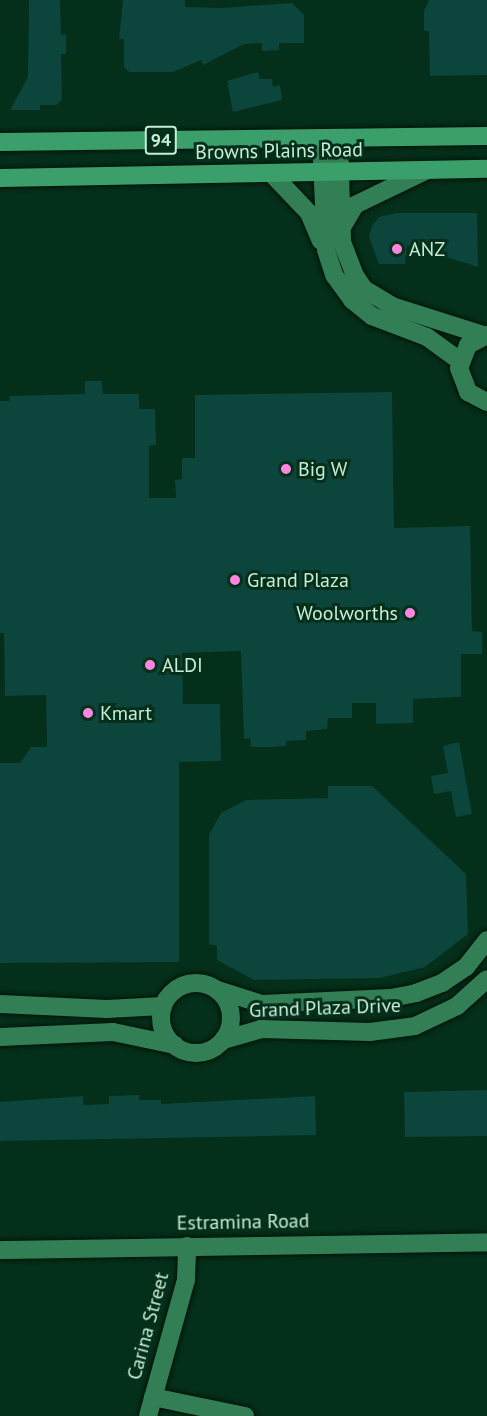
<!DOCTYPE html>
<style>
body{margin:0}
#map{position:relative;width:487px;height:1416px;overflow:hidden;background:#042f1a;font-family:"PT Sans",sans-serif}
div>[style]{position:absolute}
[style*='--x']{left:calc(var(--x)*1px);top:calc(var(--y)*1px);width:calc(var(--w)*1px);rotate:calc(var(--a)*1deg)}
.building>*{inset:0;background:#0b453b}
.roads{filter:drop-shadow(0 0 2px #001408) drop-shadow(0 0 2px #001408)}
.minor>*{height:18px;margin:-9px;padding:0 9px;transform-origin:9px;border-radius:9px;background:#327f56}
.minor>.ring{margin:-9px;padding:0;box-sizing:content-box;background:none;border:18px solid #327f56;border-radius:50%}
.major>*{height:18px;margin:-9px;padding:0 9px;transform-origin:9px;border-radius:9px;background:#3a9f6b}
.dots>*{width:16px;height:16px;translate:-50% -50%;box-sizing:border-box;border:3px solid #042f1a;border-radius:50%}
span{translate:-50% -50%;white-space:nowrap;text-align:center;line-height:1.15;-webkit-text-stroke:6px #042f1a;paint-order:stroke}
.shield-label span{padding:2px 4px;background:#042f1a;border:2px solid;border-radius:4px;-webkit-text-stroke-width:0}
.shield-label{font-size:18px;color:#c8edd6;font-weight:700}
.street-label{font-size:20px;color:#c8edd6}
.poi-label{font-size:20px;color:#c8edd6}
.left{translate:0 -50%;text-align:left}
.right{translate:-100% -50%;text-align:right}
</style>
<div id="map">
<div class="building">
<i style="clip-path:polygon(29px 0,60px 0,61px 35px,66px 34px,66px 54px,61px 54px,62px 100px,56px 105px,40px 105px,40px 110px,10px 110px,28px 77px)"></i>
<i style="clip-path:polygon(123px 0,185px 0,185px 7px,223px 8px,292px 3px,304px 15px,304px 43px,279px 43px,279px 50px,262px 51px,262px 43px,244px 44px,203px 65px,201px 60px,173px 72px,129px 72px,124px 67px,124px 39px,119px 39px)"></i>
<i style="clip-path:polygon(429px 0,487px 0,487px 75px,430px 76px,429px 31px,424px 31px,424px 11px)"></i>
<i style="clip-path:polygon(258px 72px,260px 79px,272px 79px,273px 87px,280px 85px,282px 100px,233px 112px,227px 81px)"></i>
<i style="clip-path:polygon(397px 213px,477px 213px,478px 267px,407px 245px,405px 264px,379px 264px,369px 237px,372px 226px,379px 217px)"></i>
<i style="clip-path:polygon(85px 381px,102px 381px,103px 394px,139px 394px,139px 409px,155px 409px,156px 445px,149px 446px,149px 498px,176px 498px,175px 480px,182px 479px,182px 458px,195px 458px,195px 395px,392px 392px,394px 528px,470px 526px,472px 631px,482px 632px,482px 654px,461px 654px,461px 697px,413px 699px,413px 723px,376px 724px,376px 703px,352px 703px,352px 718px,328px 718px,327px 729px,306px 731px,306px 740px,286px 741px,286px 746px,271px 747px,251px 747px,250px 738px,244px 739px,241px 651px,182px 653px,183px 704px,220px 704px,221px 761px,179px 762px,179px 962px,0 963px,0 763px,20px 763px,31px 747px,47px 747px,46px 695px,5px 696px,4px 633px,0 633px,0 401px,10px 401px,9px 396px,85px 394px)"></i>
<i style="clip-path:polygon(459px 742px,472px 814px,456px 817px,451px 791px,434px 794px,431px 776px,448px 773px,443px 746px)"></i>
<i style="clip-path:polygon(328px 786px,372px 786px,466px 874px,468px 934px,425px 967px,380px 978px,254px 980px,217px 960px,217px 946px,209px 944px,209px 835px,221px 813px,246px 800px,328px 798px)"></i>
<i style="clip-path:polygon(487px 1090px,487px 1136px,405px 1137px,404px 1092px)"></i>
<i style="clip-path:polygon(139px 1095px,139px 1100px,161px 1100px,161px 1104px,315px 1096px,316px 1135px,0 1141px,0 1102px,83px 1096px,83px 1105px,109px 1104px,109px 1096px)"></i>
</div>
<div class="roads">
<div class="minor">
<i style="--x:339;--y:138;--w:104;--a:88.3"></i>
<i style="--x:342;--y:242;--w:34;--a:69"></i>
<i style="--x:354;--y:274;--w:18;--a:56"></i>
<i style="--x:364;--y:289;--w:33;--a:31"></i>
<i style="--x:392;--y:306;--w:96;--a:17.7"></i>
<i style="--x:321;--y:139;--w:111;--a:87.4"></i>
<i style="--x:326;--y:250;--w:26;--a:72"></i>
<i style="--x:334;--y:275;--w:31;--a:54"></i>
<i style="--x:352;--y:300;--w:26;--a:39"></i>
<i style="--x:372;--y:316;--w:59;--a:20.9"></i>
<i style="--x:427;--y:337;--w:41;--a:36"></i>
<i style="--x:272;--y:174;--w:54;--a:46.5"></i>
<i style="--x:309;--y:213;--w:30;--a:67"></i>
<i style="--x:342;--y:227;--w:26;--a:-59"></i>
<i style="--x:355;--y:205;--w:80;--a:-25.9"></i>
<i style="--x:487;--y:335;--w:21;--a:152"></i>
<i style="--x:468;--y:345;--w:25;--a:111"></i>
<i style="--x:459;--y:368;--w:26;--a:69"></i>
<i style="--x:468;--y:392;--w:21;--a:28"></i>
<i class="ring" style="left:161px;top:983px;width:52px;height:52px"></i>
<i style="--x:218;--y:990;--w:46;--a:17.7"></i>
<i style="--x:262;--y:1004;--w:129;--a:-2.7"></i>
<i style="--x:391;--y:998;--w:25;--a:-11"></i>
<i style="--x:416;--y:993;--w:28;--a:-21"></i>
<i style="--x:442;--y:983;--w:29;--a:-34"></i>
<i style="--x:466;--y:967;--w:34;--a:-52"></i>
<i style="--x:0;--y:1004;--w:107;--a:2.7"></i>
<i style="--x:107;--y:1009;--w:56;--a:-3.1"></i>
<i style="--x:0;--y:1037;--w:113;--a:-2.5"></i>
<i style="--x:113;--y:1032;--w:63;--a:11.8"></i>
<i style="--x:223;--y:1040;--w:40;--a:-16"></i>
<i style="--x:261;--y:1029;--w:109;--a:1.6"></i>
<i style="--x:370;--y:1032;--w:45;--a:-7.6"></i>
<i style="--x:415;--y:1026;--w:47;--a:-25.5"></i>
<i style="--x:457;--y:1006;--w:40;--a:-42"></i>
<i style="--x:0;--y:1250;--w:487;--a:-0.9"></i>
<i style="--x:153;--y:1397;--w:94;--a:11.7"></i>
<i style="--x:148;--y:1416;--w:141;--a:-74.4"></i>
<i style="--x:186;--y:1280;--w:34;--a:-88"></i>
</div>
<div class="major">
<i style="--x:0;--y:142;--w:487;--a:-0.7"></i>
<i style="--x:0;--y:178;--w:487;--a:-1.1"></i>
</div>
</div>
<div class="dots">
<i style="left:397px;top:249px;background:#fe86e1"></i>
<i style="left:286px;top:469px;background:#fe86e1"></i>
<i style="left:235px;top:580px;background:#fe86e1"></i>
<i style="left:410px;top:613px;background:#fe86e1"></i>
<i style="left:150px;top:665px;background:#fe86e1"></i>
<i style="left:88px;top:713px;background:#fe86e1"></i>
</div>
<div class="shield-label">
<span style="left:161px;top:140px">94</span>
</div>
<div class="street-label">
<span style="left:279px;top:151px;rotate:-1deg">Browns Plains Road</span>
<span style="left:325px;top:1008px;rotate:-2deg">Grand Plaza Drive</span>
<span style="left:243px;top:1222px;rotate:-1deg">Estramina Road</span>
<span style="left:148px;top:1326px;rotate:-75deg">Carina Street</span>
</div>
<div class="poi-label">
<span class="left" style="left:409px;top:249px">ANZ</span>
<span class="left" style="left:298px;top:469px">Big W</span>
<span class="left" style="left:247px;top:580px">Grand Plaza</span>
<span class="right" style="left:398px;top:613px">Woolworths</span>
<span class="left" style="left:162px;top:665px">ALDI</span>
<span class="left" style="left:100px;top:713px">Kmart</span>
</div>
</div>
